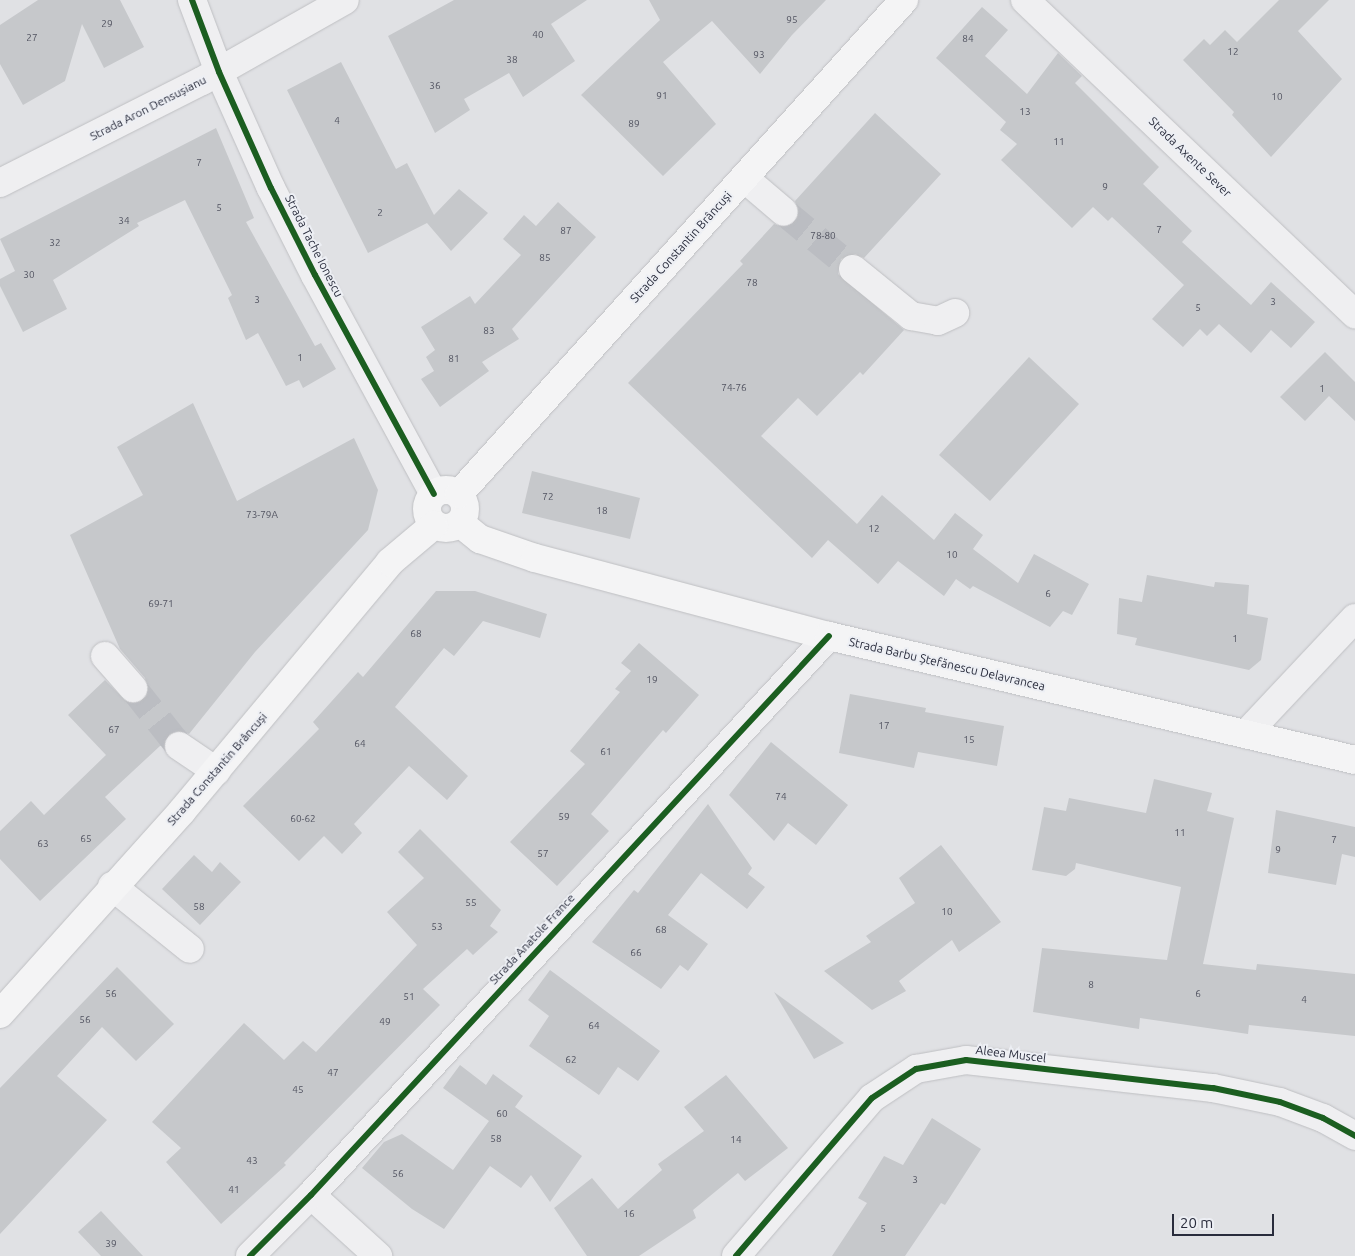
<!DOCTYPE html>
<meta charset="utf-8">
<style>
body{margin:0}
#map{position:relative;width:1355px;height:1256px;overflow:hidden;background:#e0e1e4;font-family:Ubuntu,sans-serif}
div>[style]{position:absolute}
[style*='--x']{left:calc(var(--x)*1px);top:calc(var(--y)*1px);width:calc(var(--w)*1px);rotate:calc(var(--a)*1deg)}
.building>*{inset:0;background:#c6c8cb}
.minor-tunnel>*{height:28px;margin-top:-14px;transform-origin:0;background:repeating-linear-gradient(90deg,#bbbdc2 0 28px,transparent 0 42px)}
.roads{filter:drop-shadow(0 0 1px #bebfc2) drop-shadow(0 0 1px #bebfc2)}
.minor>*{height:28px;margin:-14px;padding:0 14px;transform-origin:14px;border-radius:14px;background:#efeff1}
.major>*{height:28px;margin:-14px;padding:0 14px;transform-origin:14px;border-radius:14px;background:#f4f4f5}
.major>.ring{margin:-14px;padding:0;box-sizing:content-box;background:none;border:28px solid #f4f4f5;border-radius:50%}
.cycleway>*{height:6px;margin:-3px;padding:0 3px;transform-origin:3px;border-radius:3px;background:#1b5e20}
span{translate:-50% -50%;white-space:nowrap;text-align:center;line-height:1.15;-webkit-text-stroke:4px #edeff4;paint-order:stroke}
.number-label{font-size:10px;color:#525461}
.number-label span{-webkit-text-stroke-width:0}
.street-label{font-size:12px;color:#292c3c}
.scale{position:absolute;left:1172px;top:1214px;width:102px;height:22px;box-sizing:border-box;border:2px solid #292c3c;border-top:0;padding-left:6px;font-size:15px;line-height:18px;white-space:nowrap;color:#292c3c;-webkit-text-stroke:4px #edeff4;paint-order:stroke}
</style>
<div id="map">
<div class="building">
<i style="clip-path:polygon(38px 0,120px 0,144px 47px,104px 68px,82px 24px,65px 81px,23px 105px,0 64px,0 25px)"></i>
<i style="clip-path:polygon(454px 0,587px 0,551px 24px,575px 61px,523px 97px,509px 73px,464px 99px,470px 110px,435px 133px,388px 36px)"></i>
<i style="clip-path:polygon(649px 0,826px 0,792px 35px,760px 74px,712px 21px,663px 62px,716px 124px,663px 176px,581px 95px,660px 20px)"></i>
<i style="clip-path:polygon(1279px 0,1329px 0,1298px 31px,1342px 79px,1271px 157px,1232px 115px,1234px 112px,1183px 60px,1204px 39px,1210px 45px,1225px 30px,1237px 42px)"></i>
<i style="clip-path:polygon(982px 7px,1008px 30px,985px 56px,1027px 94px,1058px 53px,1082px 76px,1075px 83px,1159px 167px,1143px 184px,1192px 231px,1182px 242px,1251px 305px,1271px 282px,1315px 322px,1291px 348px,1271px 330px,1251px 353px,1219px 324px,1207px 336px,1200px 329px,1183px 347px,1152px 319px,1184px 285px,1112px 217px,1108px 221px,1093px 207px,1072px 228px,1001px 160px,1017px 144px,1000px 130px,1006px 122px,936px 58px)"></i>
<i style="clip-path:polygon(341px 62px,396px 169px,407px 163px,434px 215px,459px 189px,488px 213px,451px 251px,427px 223px,368px 253px,287px 90px)"></i>
<i style="clip-path:polygon(875px 113px,941px 174px,864px 258px,855px 254px,841px 259px,838px 274px,904px 330px,863px 375px,860px 372px,817px 416px,798px 398px,761px 436px,857px 524px,882px 495px,934px 540px,955px 513px,983px 535px,973px 549px,1018px 583px,1034px 554px,1089px 584px,1072px 615px,1063px 611px,1050px 627px,973px 586px,970px 589px,956px 579px,944px 596px,898px 561px,878px 584px,828px 540px,812px 558px,628px 383px,743px 264px,740px 261px,774px 224px,782px 227px,796px 222px,799px 214px,795px 201px)"></i>
<i style="clip-path:polygon(216px 128px,254px 218px,246px 222px,315px 346px,321px 343px,336px 369px,303px 388px,299px 380px,286px 386px,258px 333px,246px 340px,228px 298px,232px 295px,185px 200px,137px 223px,139px 226px,53px 280px,67px 309px,23px 332px,0 286px,0 279px,15px 271px,0 239px)"></i>
<i style="clip-path:polygon(558px 202px,596px 237px,512px 329px,519px 339px,482px 362px,489px 371px,440px 407px,421px 379px,434px 371px,426px 357px,435px 350px,421px 327px,470px 296px,475px 304px,521px 255px,503px 239px,524px 215px,536px 226px)"></i>
<i style="clip-path:polygon(1325px 352px,1355px 382px,1355px 421px,1329px 396px,1305px 421px,1280px 397px)"></i>
<i style="clip-path:polygon(1029px 357px,1079px 404px,990px 501px,939px 455px)"></i>
<i style="clip-path:polygon(193px 403px,237px 501px,354px 438px,378px 490px,368px 530px,255px 652px,189px 734px,181px 731px,172px 732px,164px 746px,160px 746px,105px 797px,126px 819px,40px 901px,0 859px,0 831px,31px 801px,44px 815px,106px 755px,68px 715px,105px 680px,128px 703px,143px 700px,148px 693px,145px 678px,120px 649px,70px 535px,143px 495px,117px 447px)"></i>
<i style="clip-path:polygon(532px 471px,640px 498px,630px 539px,522px 513px)"></i>
<i style="clip-path:polygon(1147px 575px,1214px 587px,1215px 582px,1249px 585px,1247px 614px,1268px 618px,1261px 660px,1249px 670px,1135px 645px,1137px 638px,1117px 634px,1119px 598px,1142px 602px)"></i>
<i style="clip-path:polygon(436px 591px,475px 591px,547px 614px,540px 638px,483px 621px,454px 656px,444px 648px,395px 707px,468px 776px,447px 800px,409px 766px,354px 824px,362px 833px,342px 854px,324px 836px,299px 861px,243px 806px,319px 729px,313px 722px,358px 672px,363px 677px)"></i>
<i style="clip-path:polygon(639px 643px,699px 695px,666px 733px,663px 730px,591px 814px,609px 831px,557px 886px,510px 842px,585px 764px,570px 751px,620px 692px,615px 689px,631px 671px,621px 663px)"></i>
<i style="clip-path:polygon(850px 694px,926px 708px,925px 712px,1004px 726px,997px 766px,918px 752px,914px 768px,839px 753px)"></i>
<i style="clip-path:polygon(771px 742px,848px 805px,816px 845px,788px 823px,774px 841px,729px 795px)"></i>
<i style="clip-path:polygon(1154px 779px,1212px 793px,1207px 811px,1234px 818px,1203px 964px,1256px 970px,1257px 964px,1355px 974px,1355px 1036px,1249px 1025px,1248px 1034px,1140px 1018px,1139px 1029px,1033px 1012px,1042px 948px,1167px 960px,1181px 887px,1076px 863px,1075px 869px,1066px 876px,1032px 870px,1044px 807px,1066px 811px,1069px 798px,1146px 813px)"></i>
<i style="clip-path:polygon(708px 804px,752px 868px,748px 874px,765px 887px,747px 909px,701px 873px,668px 915px,708px 944px,688px 971px,680px 965px,661px 989px,592px 942px,634px 890px,638px 893px)"></i>
<i style="clip-path:polygon(1276px 810px,1355px 827px,1355px 857px,1342px 854px,1336px 885px,1268px 873px)"></i>
<i style="clip-path:polygon(420px 829px,501px 910px,490px 926px,498px 932px,473px 955px,467px 949px,423px 989px,440px 1005px,284px 1163px,286px 1165px,221px 1224px,166px 1162px,181px 1148px,152px 1122px,244px 1023px,284px 1060px,303px 1041px,316px 1052px,417px 945px,387px 912px,424px 878px,398px 852px)"></i>
<i style="clip-path:polygon(941px 845px,1001px 922px,959px 952px,952px 940px,899px 981px,906px 991px,872px 1010px,824px 971px,871px 942px,866px 936px,915px 903px,899px 878px)"></i>
<i style="clip-path:polygon(194px 855px,212px 872px,220px 862px,241px 882px,200px 925px,162px 889px)"></i>
<i style="clip-path:polygon(117px 967px,174px 1024px,136px 1061px,102px 1027px,57px 1076px,107px 1120px,0 1234px,0 1088px)"></i>
<i style="clip-path:polygon(550px 970px,660px 1051px,638px 1081px,618px 1067px,599px 1095px,529px 1046px,549px 1016px,528px 1000px)"></i>
<i style="clip-path:polygon(774px 992px,844px 1043px,814px 1059px)"></i>
<i style="clip-path:polygon(460px 1065px,486px 1085px,493px 1074px,523px 1096px,515px 1107px,582px 1156px,550px 1202px,531px 1175px,521px 1188px,490px 1166px,444px 1229px,412px 1209px,362px 1168px,384px 1142px,402px 1134px,453px 1170px,489px 1121px,443px 1088px)"></i>
<i style="clip-path:polygon(726px 1075px,788px 1148px,745px 1181px,738px 1173px,693px 1210px,696px 1218px,639px 1256px,587px 1256px,554px 1208px,592px 1178px,618px 1209px,662px 1170px,658px 1164px,704px 1131px,684px 1107px)"></i>
<i style="clip-path:polygon(932px 1118px,981px 1149px,945px 1205px,941px 1203px,905px 1256px,832px 1256px,867px 1203px,858px 1198px,884px 1156px,903px 1165px)"></i>
<i style="clip-path:polygon(101px 1211px,143px 1256px,101px 1256px,78px 1232px)"></i>
</div>
<div class="minor-tunnel">
<i style="--x:784;--y:212;--w:89;--a:39.6"></i>
<i style="--x:133;--y:688;--w:74;--a:51.6"></i>
</div>
<div class="roads">
<div class="minor">
<i style="--x:192;--y:0;--w:77;--a:69.4"></i>
<i style="--x:219;--y:72;--w:127;--a:65.9"></i>
<i style="--x:271;--y:188;--w:97;--a:63.2"></i>
<i style="--x:315;--y:275;--w:249;--a:61.5"></i>
<i style="--x:1025;--y:0;--w:456;--a:43.6"></i>
<i style="--x:744;--y:178;--w:52;--a:40.4"></i>
<i style="--x:0;--y:183;--w:226;--a:-26.8"></i>
<i style="--x:202;--y:81;--w:164;--a:-29.5"></i>
<i style="--x:853;--y:269;--w:75;--a:39"></i>
<i style="--x:911;--y:316;--w:27;--a:10"></i>
<i style="--x:938;--y:321;--w:19;--a:-25"></i>
<i style="--x:105;--y:656;--w:43;--a:48.8"></i>
<i style="--x:1246;--y:734;--w:159;--a:-46.8"></i>
<i style="--x:179;--y:746;--w:45;--a:34"></i>
<i style="--x:112;--y:886;--w:100;--a:38.9"></i>
<i style="--x:311;--y:1195;--w:91;--a:42.3"></i>
<i style="--x:250;--y:1256;--w:86;--a:-45"></i>
<i style="--x:311;--y:1195;--w:762;--a:-47.18"></i>
<i style="--x:736;--y:1256;--w:208;--a:-49.3"></i>
<i style="--x:872;--y:1098;--w:53;--a:-33.4"></i>
<i style="--x:916;--y:1069;--w:51;--a:-10.2"></i>
<i style="--x:966;--y:1060;--w:249;--a:6.5"></i>
<i style="--x:1213;--y:1088;--w:68;--a:11.8"></i>
<i style="--x:1280;--y:1102;--w:46;--a:20.4"></i>
<i style="--x:1323;--y:1118;--w:37;--a:29"></i>
</div>
<div class="major">
<i class="ring" style="left:427px;top:490px;width:10px;height:10px"></i>
<i style="--x:459;--y:494;--w:665;--a:-47.99"></i>
<i style="--x:460;--y:523;--w:26;--a:39"></i>
<i style="--x:480;--y:539;--w:58;--a:19.1"></i>
<i style="--x:535;--y:558;--w:304;--a:14.9"></i>
<i style="--x:829;--y:636;--w:540;--a:13.26"></i>
<i style="--x:0;--y:1014;--w:273;--a:-48.1"></i>
<i style="--x:182;--y:811;--w:324;--a:-50.1"></i>
<i style="--x:390;--y:562;--w:57;--a:-40.1"></i>
</div>
</div>
<div class="cycleway">
<i style="--x:192;--y:0;--w:77;--a:69.4"></i>
<i style="--x:219;--y:72;--w:127;--a:65.9"></i>
<i style="--x:271;--y:188;--w:97;--a:63.2"></i>
<i style="--x:315;--y:275;--w:249;--a:61.5"></i>
<i style="--x:250;--y:1256;--w:86;--a:-45"></i>
<i style="--x:311;--y:1195;--w:762;--a:-47.18"></i>
<i style="--x:736;--y:1256;--w:208;--a:-49.3"></i>
<i style="--x:872;--y:1098;--w:53;--a:-33.4"></i>
<i style="--x:916;--y:1069;--w:51;--a:-10.2"></i>
<i style="--x:966;--y:1060;--w:249;--a:6.5"></i>
<i style="--x:1213;--y:1088;--w:68;--a:11.8"></i>
<i style="--x:1280;--y:1102;--w:46;--a:20.4"></i>
<i style="--x:1323;--y:1118;--w:37;--a:29"></i>
</div>
<div class="number-label">
<span style="left:792px;top:20px">95</span>
<span style="left:107px;top:24px">29</span>
<span style="left:538px;top:35px">40</span>
<span style="left:32px;top:38px">27</span>
<span style="left:968px;top:39px">84</span>
<span style="left:1233px;top:52px">12</span>
<span style="left:759px;top:55px">93</span>
<span style="left:512px;top:60px">38</span>
<span style="left:435px;top:86px">36</span>
<span style="left:662px;top:96px">91</span>
<span style="left:1277px;top:97px">10</span>
<span style="left:1025px;top:112px">13</span>
<span style="left:337px;top:121px">4</span>
<span style="left:634px;top:124px">89</span>
<span style="left:1059px;top:142px">11</span>
<span style="left:199px;top:163px">7</span>
<span style="left:1105px;top:187px">9</span>
<span style="left:219px;top:208px">5</span>
<span style="left:380px;top:213px">2</span>
<span style="left:124px;top:221px">34</span>
<span style="left:1159px;top:230px">7</span>
<span style="left:566px;top:231px">87</span>
<span style="left:823px;top:236px">78-80</span>
<span style="left:55px;top:243px">32</span>
<span style="left:545px;top:258px">85</span>
<span style="left:29px;top:275px">30</span>
<span style="left:752px;top:283px">78</span>
<span style="left:257px;top:300px">3</span>
<span style="left:1273px;top:302px">3</span>
<span style="left:1198px;top:308px">5</span>
<span style="left:489px;top:331px">83</span>
<span style="left:300px;top:358px">1</span>
<span style="left:454px;top:359px">81</span>
<span style="left:734px;top:388px">74-76</span>
<span style="left:1322px;top:389px">1</span>
<span style="left:548px;top:497px">72</span>
<span style="left:602px;top:511px">18</span>
<span style="left:262px;top:515px">73-79A</span>
<span style="left:874px;top:529px">12</span>
<span style="left:952px;top:555px">10</span>
<span style="left:1048px;top:594px">6</span>
<span style="left:161px;top:604px">69-71</span>
<span style="left:416px;top:634px">68</span>
<span style="left:1235px;top:639px">1</span>
<span style="left:652px;top:680px">19</span>
<span style="left:884px;top:726px">17</span>
<span style="left:114px;top:730px">67</span>
<span style="left:969px;top:740px">15</span>
<span style="left:360px;top:744px">64</span>
<span style="left:606px;top:752px">61</span>
<span style="left:781px;top:797px">74</span>
<span style="left:564px;top:817px">59</span>
<span style="left:303px;top:819px">60-62</span>
<span style="left:1180px;top:833px">11</span>
<span style="left:86px;top:839px">65</span>
<span style="left:1334px;top:840px">7</span>
<span style="left:43px;top:844px">63</span>
<span style="left:1278px;top:850px">9</span>
<span style="left:543px;top:854px">57</span>
<span style="left:471px;top:903px">55</span>
<span style="left:199px;top:907px">58</span>
<span style="left:947px;top:912px">10</span>
<span style="left:437px;top:927px">53</span>
<span style="left:661px;top:930px">68</span>
<span style="left:636px;top:953px">66</span>
<span style="left:1091px;top:985px">8</span>
<span style="left:111px;top:994px">56</span>
<span style="left:1198px;top:994px">6</span>
<span style="left:409px;top:997px">51</span>
<span style="left:1304px;top:1000px">4</span>
<span style="left:85px;top:1020px">56</span>
<span style="left:385px;top:1022px">49</span>
<span style="left:594px;top:1026px">64</span>
<span style="left:571px;top:1060px">62</span>
<span style="left:333px;top:1073px">47</span>
<span style="left:298px;top:1090px">45</span>
<span style="left:502px;top:1114px">60</span>
<span style="left:496px;top:1139px">58</span>
<span style="left:736px;top:1140px">14</span>
<span style="left:252px;top:1161px">43</span>
<span style="left:398px;top:1174px">56</span>
<span style="left:915px;top:1180px">3</span>
<span style="left:234px;top:1190px">41</span>
<span style="left:629px;top:1214px">16</span>
<span style="left:883px;top:1229px">5</span>
<span style="left:111px;top:1244px">39</span>
</div>
<div class="street-label">
<span style="left:148px;top:108px;rotate:-27deg">Strada Aron Densușianu</span>
<span style="left:1190px;top:157px;rotate:44deg">Strada Axente Sever</span>
<span style="left:314px;top:246px;rotate:63deg">Strada Tache Ionescu</span>
<span style="left:681px;top:247px;rotate:-48deg">Strada Constantin Brâncuși</span>
<span style="left:947px;top:664px;rotate:13deg">Strada Barbu Ștefănescu Delavrancea</span>
<span style="left:217px;top:769px;rotate:-49deg">Strada Constantin Brâncuși</span>
<span style="left:532px;top:939px;rotate:-47deg">Strada Anatole France</span>
<span style="left:1011px;top:1054px;rotate:7deg">Aleea Muscel</span>
</div>
<div class="scale">20 m</div>
</div>
